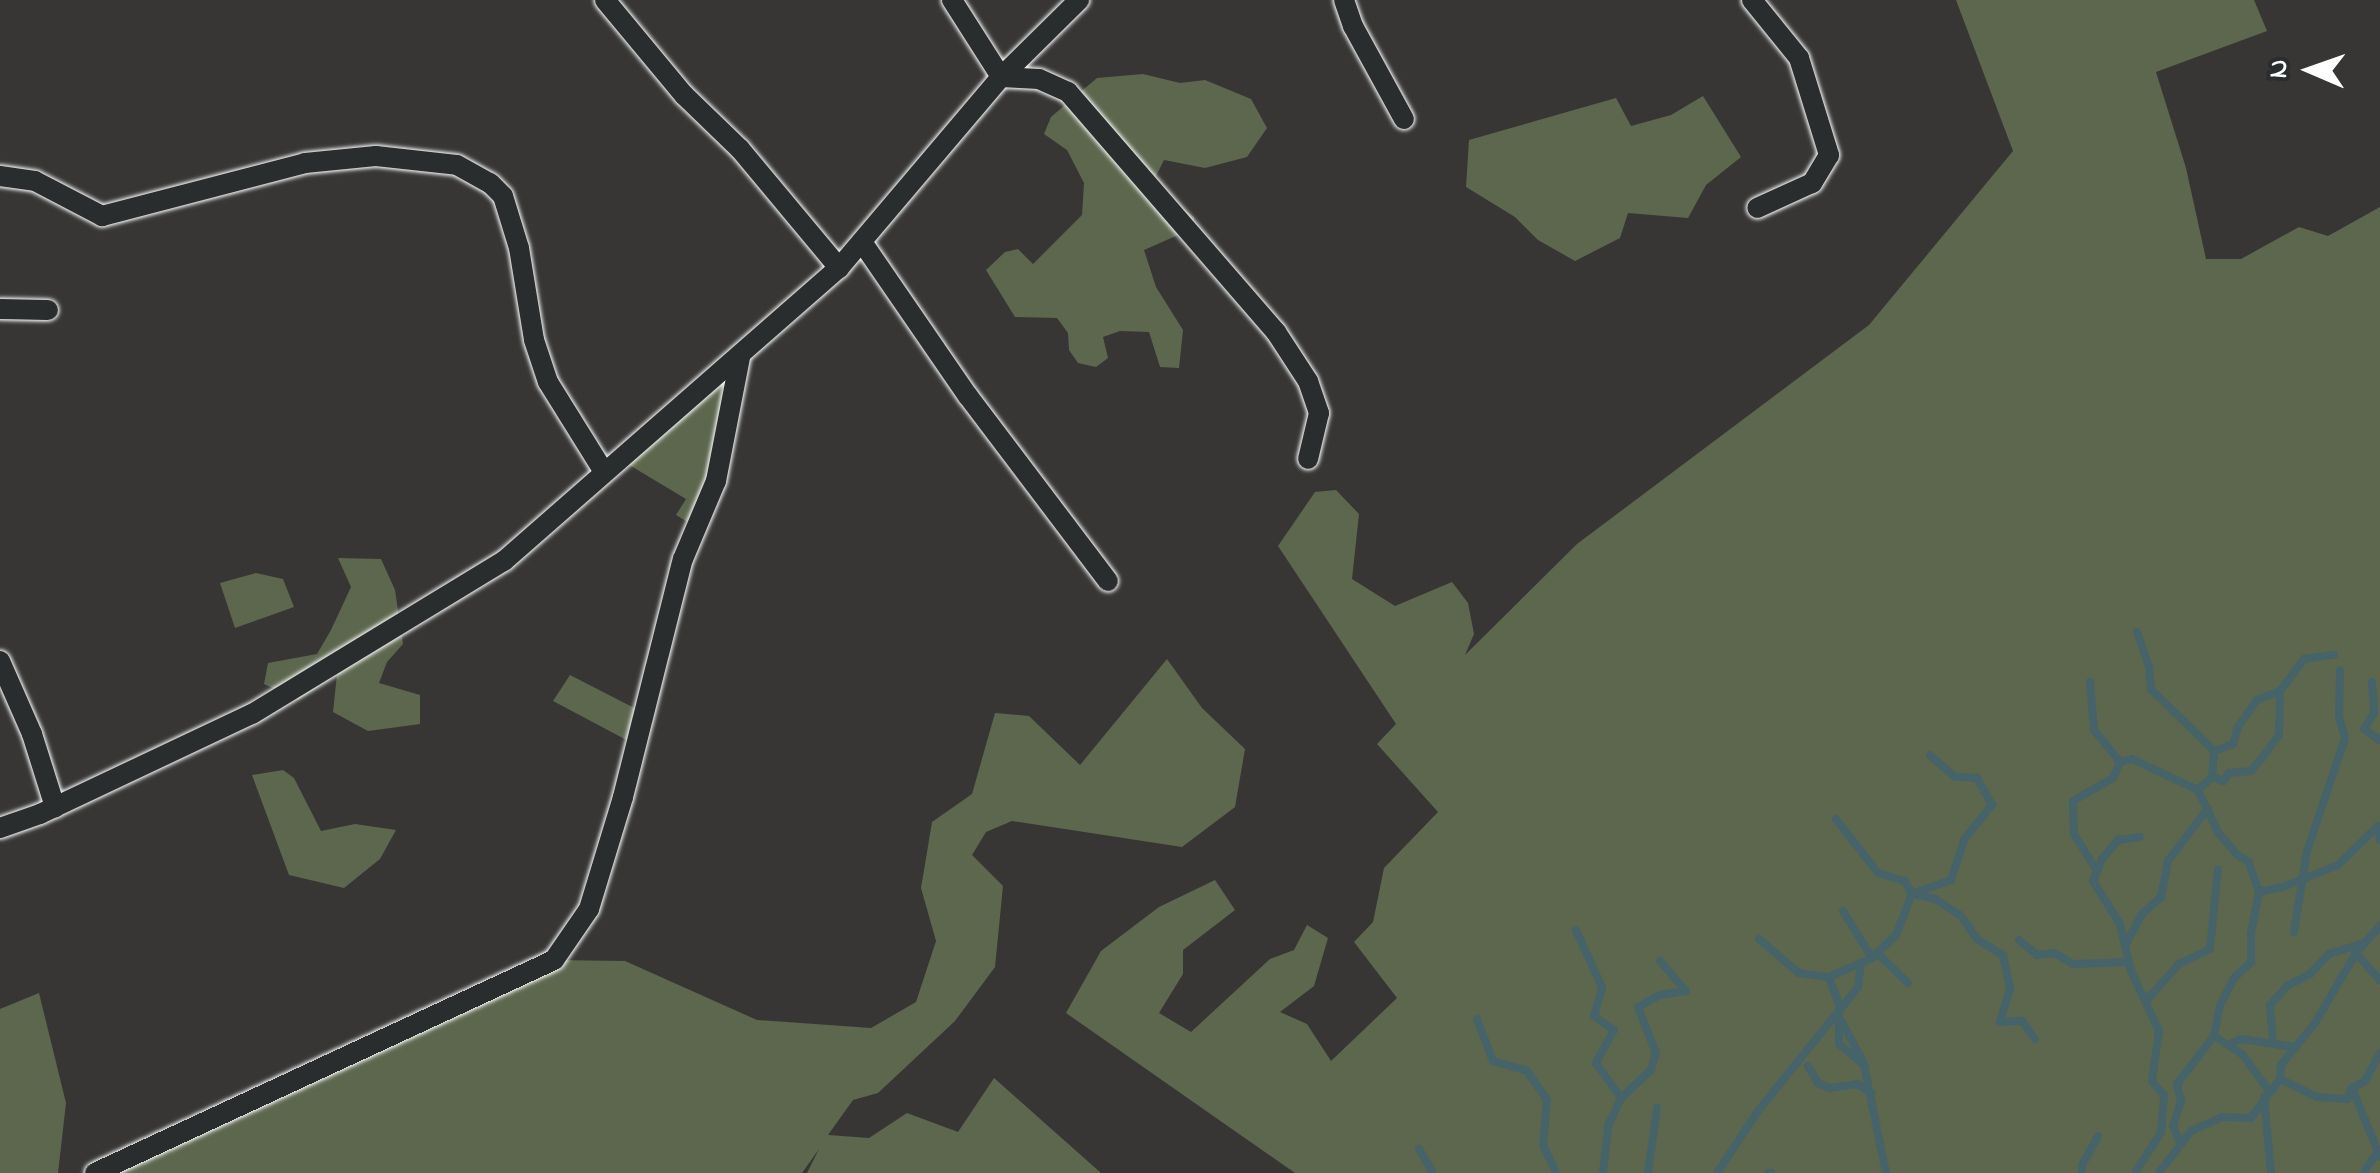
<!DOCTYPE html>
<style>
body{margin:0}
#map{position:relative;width:2380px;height:1173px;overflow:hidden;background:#373635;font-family:"Indie Flower",sans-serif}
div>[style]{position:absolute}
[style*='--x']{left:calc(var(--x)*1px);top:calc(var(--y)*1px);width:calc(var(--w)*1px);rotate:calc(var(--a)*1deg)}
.green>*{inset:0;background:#5d674e}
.stream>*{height:8px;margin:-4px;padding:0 4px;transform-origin:4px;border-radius:4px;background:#466369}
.roads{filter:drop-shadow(0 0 2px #fff) drop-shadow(0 0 2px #fff)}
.street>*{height:20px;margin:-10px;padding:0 10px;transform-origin:10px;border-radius:10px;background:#2a2d2e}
span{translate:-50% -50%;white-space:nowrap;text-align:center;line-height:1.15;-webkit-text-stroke:9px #2a2d2e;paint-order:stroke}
.north{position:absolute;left:2260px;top:20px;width:100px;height:100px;-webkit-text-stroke:8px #2a2d2e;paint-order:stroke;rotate:272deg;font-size:28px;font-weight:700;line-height:40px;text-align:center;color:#fff}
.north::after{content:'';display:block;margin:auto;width:35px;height:45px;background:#fff;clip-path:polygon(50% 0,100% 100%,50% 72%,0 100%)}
</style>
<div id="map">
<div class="green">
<i style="clip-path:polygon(1956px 0,2254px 0,2267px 31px,2156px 72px,2186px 168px,2206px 259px,2241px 259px,2299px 227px,2328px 236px,2380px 207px,2380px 1173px,1295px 1173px,1066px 1013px,1101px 951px,1159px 907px,1215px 880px,1235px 910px,1183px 950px,1183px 974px,1159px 1013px,1191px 1032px,1270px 959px,1294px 950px,1307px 925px,1328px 938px,1314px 986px,1280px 1012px,1307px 1024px,1331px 1061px,1397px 998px,1354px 942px,1373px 922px,1384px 868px,1438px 812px,1377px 744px,1396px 724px,1278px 546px,1315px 492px,1336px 490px,1359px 514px,1352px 579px,1395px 606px,1452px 582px,1468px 603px,1474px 634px,1465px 655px,1577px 544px,1869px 325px,2013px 151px)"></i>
<i style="clip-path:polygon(1143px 74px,1180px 83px,1205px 80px,1251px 99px,1267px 128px,1247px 157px,1205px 168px,1164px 160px,1151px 186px,1194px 217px,1194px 228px,1144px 250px,1156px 287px,1183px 330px,1179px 368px,1160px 367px,1149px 332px,1120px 331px,1103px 337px,1108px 358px,1096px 367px,1078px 363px,1069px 350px,1068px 333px,1057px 318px,1015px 317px,986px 270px,1005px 252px,1018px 249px,1033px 264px,1082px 215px,1084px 183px,1067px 150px,1044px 134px,1051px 117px,1097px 78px)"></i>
<i style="clip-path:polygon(1703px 96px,1741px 157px,1706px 185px,1688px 218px,1628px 213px,1620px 238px,1575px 261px,1538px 240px,1515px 217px,1466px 187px,1469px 140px,1616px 98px,1631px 126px,1671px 115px)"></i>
<i style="clip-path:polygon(723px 382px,716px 481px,696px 527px,676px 515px,686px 499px,626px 463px)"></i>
<i style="clip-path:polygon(338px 558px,381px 559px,395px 590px,403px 644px,387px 662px,379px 683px,420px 695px,420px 724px,368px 731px,333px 712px,337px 674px,298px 700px,264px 684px,268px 663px,317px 654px,331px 630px,351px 587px)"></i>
<i style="clip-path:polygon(256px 573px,283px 579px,294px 607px,235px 628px,220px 583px)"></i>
<i style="clip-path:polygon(1167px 659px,1202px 708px,1245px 749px,1235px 807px,1182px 847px,1012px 821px,986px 832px,972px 855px,1003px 886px,995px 967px,955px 1021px,878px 1093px,853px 1100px,828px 1135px,869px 1138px,907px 1113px,958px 1132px,994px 1078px,1101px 1173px,807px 1173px,819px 1149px,802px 1173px,95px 1173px,554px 960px,625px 961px,757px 1020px,871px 1028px,916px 1002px,936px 941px,921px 888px,932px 822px,972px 794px,995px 713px,1029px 716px,1080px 765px)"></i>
<i style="clip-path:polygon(570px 675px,644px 713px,636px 745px,553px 701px)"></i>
<i style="clip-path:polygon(283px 770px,294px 778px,321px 831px,355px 824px,396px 830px,380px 859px,344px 888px,289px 875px,252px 775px)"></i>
<i style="clip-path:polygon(39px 993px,66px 1103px,58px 1173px,0 1173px,0 1009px)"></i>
</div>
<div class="stream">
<i style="--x:2137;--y:632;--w:36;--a:71"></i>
<i style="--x:2149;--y:666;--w:23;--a:85"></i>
<i style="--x:2151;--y:689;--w:88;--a:44.5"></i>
<i style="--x:2214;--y:751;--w:26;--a:94"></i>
<i style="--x:2212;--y:777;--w:19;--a:137"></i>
<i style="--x:2198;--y:790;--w:47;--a:64.5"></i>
<i style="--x:2218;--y:832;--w:30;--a:50"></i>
<i style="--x:2237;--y:855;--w:13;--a:29"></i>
<i style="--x:2248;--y:861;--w:33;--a:70"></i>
<i style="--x:2090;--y:682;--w:48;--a:85.2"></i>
<i style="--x:2094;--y:730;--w:41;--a:50.9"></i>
<i style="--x:2372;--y:682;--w:31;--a:86"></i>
<i style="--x:2374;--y:713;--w:19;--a:122"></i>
<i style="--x:2364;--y:729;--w:19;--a:35"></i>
<i style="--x:2214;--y:751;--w:20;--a:-20"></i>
<i style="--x:2233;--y:744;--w:18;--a:-74"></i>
<i style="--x:2238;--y:727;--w:33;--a:-55"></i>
<i style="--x:2257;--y:700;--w:25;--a:-21"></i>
<i style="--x:2280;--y:691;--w:40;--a:-53"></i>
<i style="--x:2304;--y:659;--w:30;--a:-8"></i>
<i style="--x:2120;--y:762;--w:12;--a:-14"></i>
<i style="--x:2132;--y:759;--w:73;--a:25.2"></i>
<i style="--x:2212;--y:777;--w:12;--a:20"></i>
<i style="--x:2223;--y:781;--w:10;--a:-53"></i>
<i style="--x:2229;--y:773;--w:22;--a:-5"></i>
<i style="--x:2251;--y:771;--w:17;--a:-50"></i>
<i style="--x:2262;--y:758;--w:29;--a:-54"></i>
<i style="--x:2279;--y:735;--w:44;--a:-88.7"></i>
<i style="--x:1836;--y:819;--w:68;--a:52.1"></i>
<i style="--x:1878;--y:873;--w:28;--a:17"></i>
<i style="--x:1905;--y:881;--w:15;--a:62"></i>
<i style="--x:1912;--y:894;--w:24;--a:12"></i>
<i style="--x:1935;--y:899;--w:31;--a:33"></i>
<i style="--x:1961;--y:916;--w:28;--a:55"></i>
<i style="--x:1977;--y:939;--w:31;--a:32"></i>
<i style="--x:2003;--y:955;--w:35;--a:78"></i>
<i style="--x:2010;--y:989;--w:34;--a:107"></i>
<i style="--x:2000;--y:1022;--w:22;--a:-3"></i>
<i style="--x:2022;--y:1021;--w:22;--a:54"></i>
<i style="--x:2097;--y:871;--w:44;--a:-121.9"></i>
<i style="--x:2074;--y:834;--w:33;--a:-92"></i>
<i style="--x:2073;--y:801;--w:46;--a:-29.9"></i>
<i style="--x:2113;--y:778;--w:17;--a:-66"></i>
<i style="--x:1843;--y:911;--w:55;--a:58.3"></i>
<i style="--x:1576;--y:930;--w:63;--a:65.5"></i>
<i style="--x:1602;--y:987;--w:30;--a:105"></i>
<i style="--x:1594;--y:1016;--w:24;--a:35"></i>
<i style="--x:1614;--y:1030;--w:38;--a:119"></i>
<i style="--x:1596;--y:1063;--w:43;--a:54.5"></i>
<i style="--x:1621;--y:1098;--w:31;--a:115"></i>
<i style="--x:1608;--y:1126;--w:47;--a:96.1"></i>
<i style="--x:2294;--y:932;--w:82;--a:-80.9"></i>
<i style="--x:2307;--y:851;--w:118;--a:-71.3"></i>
<i style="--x:2345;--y:739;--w:23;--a:-105"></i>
<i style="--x:2339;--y:717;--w:47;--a:-88.8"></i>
<i style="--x:1759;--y:939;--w:52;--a:40.4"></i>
<i style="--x:1799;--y:973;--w:30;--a:8"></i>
<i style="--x:1829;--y:977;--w:30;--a:70"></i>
<i style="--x:1839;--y:1005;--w:39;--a:90"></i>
<i style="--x:1839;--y:1044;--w:33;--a:40"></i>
<i style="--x:1864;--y:1065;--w:110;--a:78.5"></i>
<i style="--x:2019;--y:940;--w:23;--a:40"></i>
<i style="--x:2037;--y:955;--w:17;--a:-7"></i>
<i style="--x:2054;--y:953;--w:22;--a:30"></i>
<i style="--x:2073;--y:964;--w:56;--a:-2"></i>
<i style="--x:2125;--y:946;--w:36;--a:-62"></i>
<i style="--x:2142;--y:914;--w:25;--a:-42"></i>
<i style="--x:2161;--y:897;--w:37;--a:-79"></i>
<i style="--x:2168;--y:861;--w:66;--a:-53"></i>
<i style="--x:1877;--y:953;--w:43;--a:44.1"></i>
<i style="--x:2356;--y:953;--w:37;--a:49"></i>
<i style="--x:1829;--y:977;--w:47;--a:-23.8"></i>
<i style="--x:1872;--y:958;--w:33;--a:-44"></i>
<i style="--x:1896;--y:935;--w:44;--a:-68.7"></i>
<i style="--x:1912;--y:894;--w:41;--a:-19.7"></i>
<i style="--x:1951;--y:880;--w:44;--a:-71.6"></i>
<i style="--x:1965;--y:838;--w:43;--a:-50.7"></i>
<i style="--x:1992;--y:805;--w:31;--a:-119"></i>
<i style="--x:1977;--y:778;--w:22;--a:-177"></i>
<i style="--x:1955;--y:777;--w:33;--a:-139"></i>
<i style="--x:2146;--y:1001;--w:50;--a:-48.3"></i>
<i style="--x:2179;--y:964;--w:34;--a:-26"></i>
<i style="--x:2210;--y:949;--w:80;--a:-84.3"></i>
<i style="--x:1839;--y:1017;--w:50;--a:61.4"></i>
<i style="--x:1477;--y:1019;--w:45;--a:69.1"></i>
<i style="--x:1493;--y:1061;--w:35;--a:16"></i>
<i style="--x:1527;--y:1071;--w:35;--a:55"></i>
<i style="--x:1547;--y:1100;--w:45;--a:95.1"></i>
<i style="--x:1543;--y:1145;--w:31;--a:65"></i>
<i style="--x:2214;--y:1036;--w:33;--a:33"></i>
<i style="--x:2242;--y:1054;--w:46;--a:53.9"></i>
<i style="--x:2273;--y:1041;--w:36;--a:-95"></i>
<i style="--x:2270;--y:1005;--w:25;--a:-48"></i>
<i style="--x:2287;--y:986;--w:27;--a:-28"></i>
<i style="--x:2311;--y:973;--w:26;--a:-47"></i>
<i style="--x:2329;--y:954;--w:37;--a:-17"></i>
<i style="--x:2228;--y:1045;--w:14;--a:-25"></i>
<i style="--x:2241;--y:1039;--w:54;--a:8.6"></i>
<i style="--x:1808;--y:1066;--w:20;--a:60"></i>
<i style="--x:1818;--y:1083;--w:12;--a:24"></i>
<i style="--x:1829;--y:1088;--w:28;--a:-8"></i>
<i style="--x:1857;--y:1084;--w:17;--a:31"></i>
<i style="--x:2280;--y:1079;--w:14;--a:-86"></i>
<i style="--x:2281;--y:1065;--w:54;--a:-51"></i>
<i style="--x:2315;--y:1023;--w:81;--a:-59.6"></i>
<i style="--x:2356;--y:953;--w:37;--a:-49"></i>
<i style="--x:2352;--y:1088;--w:74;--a:67.9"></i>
<i style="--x:2264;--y:1097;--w:76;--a:84.7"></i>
<i style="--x:1621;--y:1098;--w:41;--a:-43"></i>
<i style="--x:1651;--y:1070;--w:18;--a:-74"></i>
<i style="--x:1656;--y:1053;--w:49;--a:-111.4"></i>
<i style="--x:1638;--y:1007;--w:25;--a:-29"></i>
<i style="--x:1660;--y:995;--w:26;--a:-9"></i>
<i style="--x:1686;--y:991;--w:40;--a:-131"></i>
<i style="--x:2180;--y:1143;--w:18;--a:-112"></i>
<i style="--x:2173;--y:1126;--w:26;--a:-72"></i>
<i style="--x:2181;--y:1101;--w:17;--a:-103"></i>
<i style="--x:2177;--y:1084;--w:61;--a:-52.4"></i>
<i style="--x:2214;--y:1036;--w:32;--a:-79"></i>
<i style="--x:2220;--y:1005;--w:32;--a:-62"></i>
<i style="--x:2235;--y:977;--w:22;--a:-43"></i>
<i style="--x:2251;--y:962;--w:29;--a:-90"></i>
<i style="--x:2251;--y:933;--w:42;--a:-79"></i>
<i style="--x:2259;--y:892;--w:25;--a:-12"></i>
<i style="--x:2283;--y:887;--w:59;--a:-21.8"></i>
<i style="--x:2338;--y:865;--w:56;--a:-44.3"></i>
<i style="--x:2378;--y:826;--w:14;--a:82"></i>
<i style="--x:1419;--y:1149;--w:28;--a:60"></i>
<i style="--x:1648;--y:1173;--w:66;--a:-82.1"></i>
<i style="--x:1717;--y:1173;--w:74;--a:-56.5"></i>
<i style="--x:1758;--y:1111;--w:159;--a:-51.1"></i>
<i style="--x:1858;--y:987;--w:25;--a:-83"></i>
<i style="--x:1768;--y:1173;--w:3;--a:0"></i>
<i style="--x:2082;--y:1173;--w:8;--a:-90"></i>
<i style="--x:2082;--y:1165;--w:33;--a:-61"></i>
<i style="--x:2135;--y:1173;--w:49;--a:-57.6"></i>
<i style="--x:2161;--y:1132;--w:37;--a:-85"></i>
<i style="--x:2164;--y:1095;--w:18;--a:-131"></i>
<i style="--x:2152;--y:1081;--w:50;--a:-82"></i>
<i style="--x:2159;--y:1031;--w:66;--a:-115"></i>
<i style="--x:2131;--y:971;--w:48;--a:-103.2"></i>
<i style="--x:2120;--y:924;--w:51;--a:-122.1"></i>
<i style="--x:2093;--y:881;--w:24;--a:-68"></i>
<i style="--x:2102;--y:859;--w:25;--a:-50"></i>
<i style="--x:2118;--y:840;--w:22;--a:-8"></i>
<i style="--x:2159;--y:1173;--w:53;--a:-52.7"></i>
<i style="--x:2191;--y:1131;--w:34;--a:-24"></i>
<i style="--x:2222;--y:1117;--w:29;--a:2"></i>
<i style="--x:2251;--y:1118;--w:49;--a:-53.4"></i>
<i style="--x:2280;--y:1079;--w:41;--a:25.9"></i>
<i style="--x:2317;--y:1097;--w:30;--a:4"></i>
<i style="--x:2347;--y:1099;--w:12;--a:-66"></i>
<i style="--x:2352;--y:1088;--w:15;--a:-28"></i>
<i style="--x:2365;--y:1081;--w:32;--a:-62"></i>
<i style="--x:2364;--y:1173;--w:26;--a:-59"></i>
</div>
<div class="roads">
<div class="street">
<i style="--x:605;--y:0;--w:124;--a:50.3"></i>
<i style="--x:684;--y:95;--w:78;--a:44"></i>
<i style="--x:740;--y:149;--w:155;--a:50.2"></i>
<i style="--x:952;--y:0;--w:91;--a:57.5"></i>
<i style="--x:1001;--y:77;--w:38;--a:3"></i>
<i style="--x:1039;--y:79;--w:32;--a:24"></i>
<i style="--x:1068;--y:92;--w:318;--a:49.1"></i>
<i style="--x:1276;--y:332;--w:59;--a:56.9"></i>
<i style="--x:1308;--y:381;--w:34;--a:71"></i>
<i style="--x:1319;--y:413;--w:47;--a:103.4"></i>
<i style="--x:1344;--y:0;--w:28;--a:71"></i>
<i style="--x:1353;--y:26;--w:106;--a:61.3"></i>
<i style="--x:1752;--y:0;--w:75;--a:51"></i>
<i style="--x:1799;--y:58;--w:102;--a:72.8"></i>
<i style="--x:1829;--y:155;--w:33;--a:121"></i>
<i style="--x:1812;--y:183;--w:60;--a:155.6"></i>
<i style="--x:0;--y:176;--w:35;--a:8"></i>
<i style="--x:35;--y:181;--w:76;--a:27.6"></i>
<i style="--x:102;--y:216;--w:210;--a:-14.6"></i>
<i style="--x:305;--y:163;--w:71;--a:-5.6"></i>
<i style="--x:376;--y:156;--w:81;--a:6.3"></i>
<i style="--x:457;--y:165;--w:38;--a:29"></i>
<i style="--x:490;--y:183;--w:18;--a:45"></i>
<i style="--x:503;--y:196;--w:54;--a:72.9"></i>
<i style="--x:519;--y:248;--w:93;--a:80.7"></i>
<i style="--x:534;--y:340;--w:44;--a:71.6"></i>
<i style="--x:548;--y:382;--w:106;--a:58.1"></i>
<i style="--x:862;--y:242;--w:187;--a:55.5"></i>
<i style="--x:968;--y:396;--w:232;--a:52.9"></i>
<i style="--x:0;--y:309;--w:48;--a:1.2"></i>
<i style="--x:0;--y:661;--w:80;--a:66.3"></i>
<i style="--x:32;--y:734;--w:77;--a:72.5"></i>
<i style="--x:0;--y:828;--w:42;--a:-19.3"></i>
<i style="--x:40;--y:814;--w:234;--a:-25.3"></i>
<i style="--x:252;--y:714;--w:295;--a:-31.3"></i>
<i style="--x:504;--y:561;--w:445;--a:-41.2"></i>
<i style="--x:839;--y:268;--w:250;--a:-49.7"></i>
<i style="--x:1001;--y:77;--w:110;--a:-44.6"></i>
<i style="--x:95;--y:1173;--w:506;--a:-24.89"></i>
<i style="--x:554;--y:960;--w:62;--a:-55.5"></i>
<i style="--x:589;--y:909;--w:117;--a:-73.1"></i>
<i style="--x:623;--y:797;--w:245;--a:-75.9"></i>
<i style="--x:683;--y:559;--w:85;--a:-67.1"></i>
<i style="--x:716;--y:481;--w:126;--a:-79"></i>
</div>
</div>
<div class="north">N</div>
</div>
